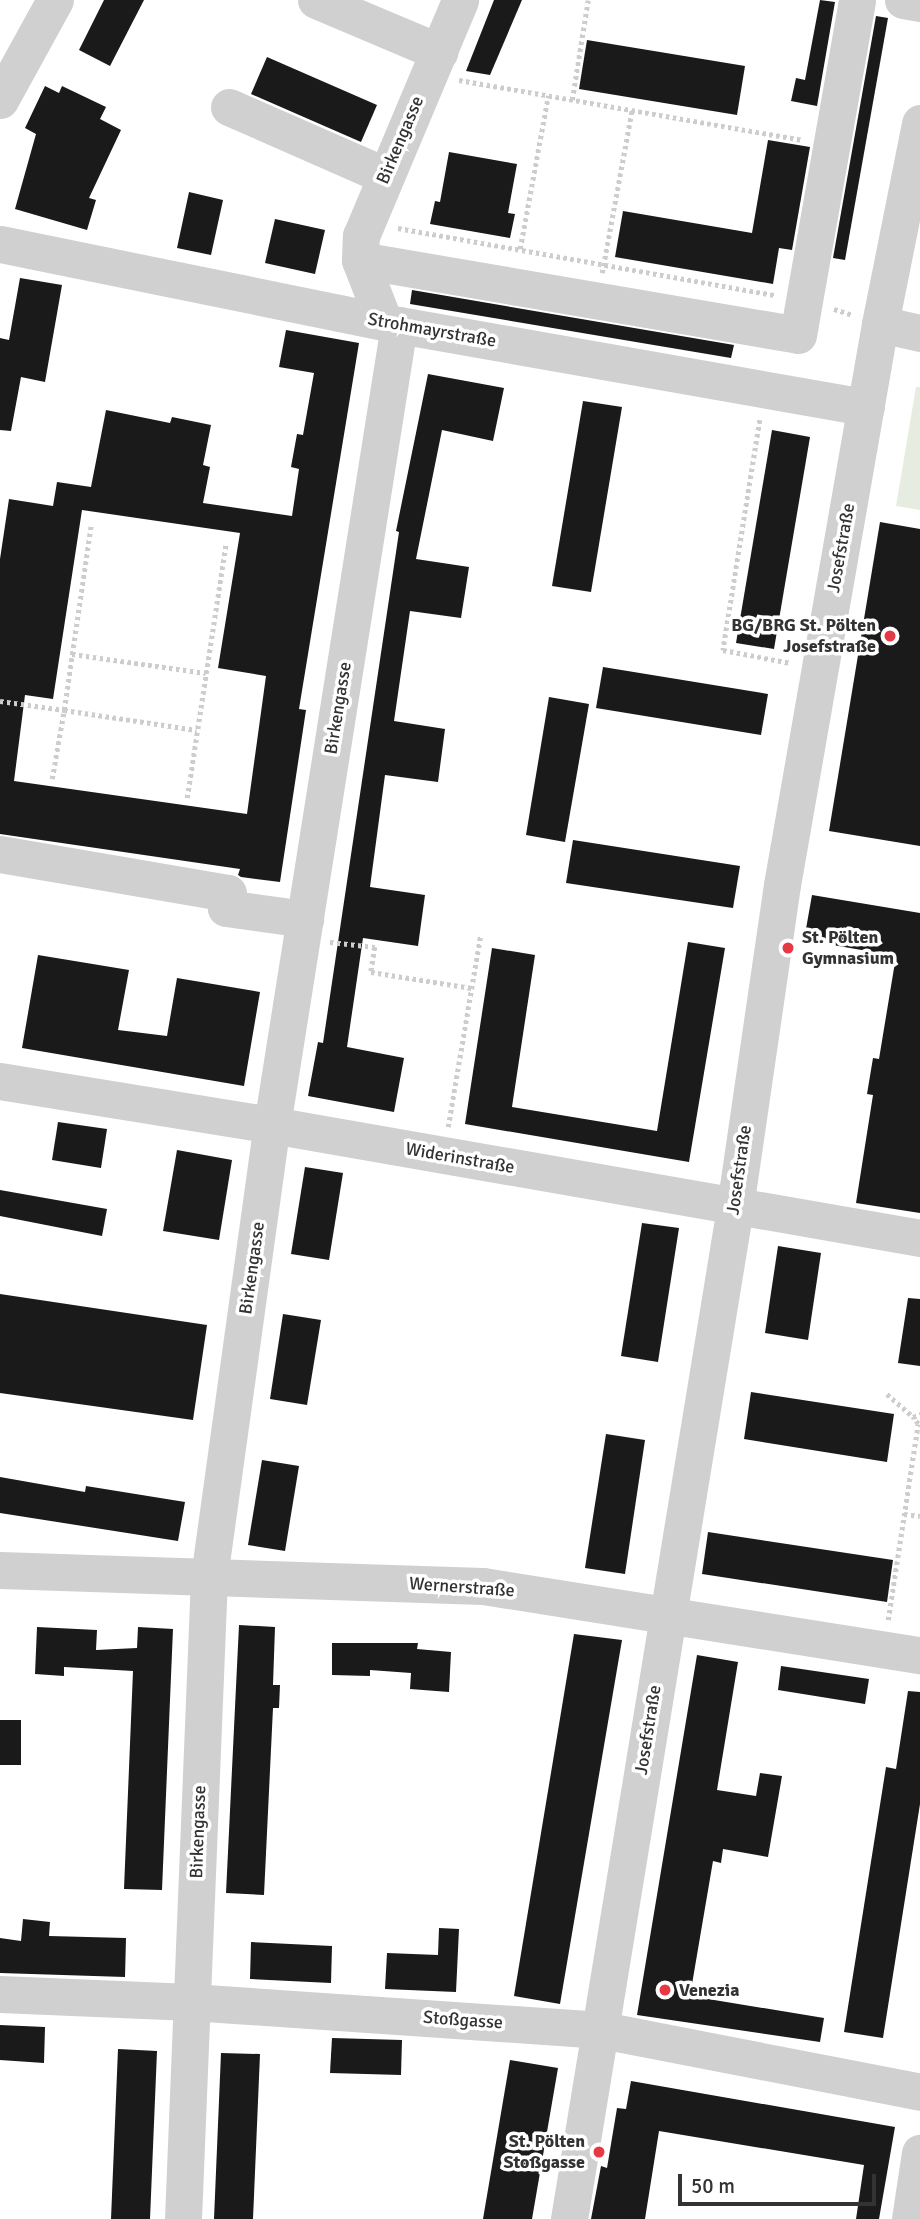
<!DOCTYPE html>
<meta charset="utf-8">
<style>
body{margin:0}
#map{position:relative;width:920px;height:2219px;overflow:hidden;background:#fff;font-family:Signika,sans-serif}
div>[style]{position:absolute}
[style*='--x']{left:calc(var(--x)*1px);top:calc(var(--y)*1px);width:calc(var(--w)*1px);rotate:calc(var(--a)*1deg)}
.green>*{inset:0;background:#e6ecdf}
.building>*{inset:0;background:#1a1a1a}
.path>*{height:4.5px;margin-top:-2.25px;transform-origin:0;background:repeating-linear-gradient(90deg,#cdcdcd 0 3.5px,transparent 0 7px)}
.minor>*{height:37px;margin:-18.5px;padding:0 18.5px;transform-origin:18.5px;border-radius:18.5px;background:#d0d0d0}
.dots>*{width:19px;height:19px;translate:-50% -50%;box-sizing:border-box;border:4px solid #fff;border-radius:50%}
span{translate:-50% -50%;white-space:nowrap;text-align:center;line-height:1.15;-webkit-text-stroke:7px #fff;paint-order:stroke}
.street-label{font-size:18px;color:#333}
.poi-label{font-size:18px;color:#333;font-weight:700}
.right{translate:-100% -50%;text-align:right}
.left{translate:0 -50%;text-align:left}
.scale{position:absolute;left:678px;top:2174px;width:198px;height:32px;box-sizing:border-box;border:4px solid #333;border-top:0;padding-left:9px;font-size:21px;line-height:24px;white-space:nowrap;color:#333;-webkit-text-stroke:5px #fff;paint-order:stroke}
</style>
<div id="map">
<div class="green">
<i style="clip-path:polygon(916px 387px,920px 387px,920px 510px,896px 506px)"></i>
</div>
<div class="building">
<i style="clip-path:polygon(104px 0,144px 0,110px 66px,79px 50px)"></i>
<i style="clip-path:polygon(494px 0,522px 0,490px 75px,466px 71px)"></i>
<i style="clip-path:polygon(820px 0,835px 2px,817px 106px,791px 101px,796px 78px,805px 80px)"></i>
<i style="clip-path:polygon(876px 16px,888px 18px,845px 260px,833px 258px)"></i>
<i style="clip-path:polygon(587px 40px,745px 66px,737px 115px,579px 89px)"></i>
<i style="clip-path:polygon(267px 57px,377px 105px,361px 142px,251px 94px)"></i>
<i style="clip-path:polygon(45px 86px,59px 93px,62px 86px,106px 107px,100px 119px,121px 130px,89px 198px,96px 200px,87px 230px,15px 209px,36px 134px,25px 128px)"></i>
<i style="clip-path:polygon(768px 140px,810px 147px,792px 250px,779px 248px,773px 284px,615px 257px,623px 211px,752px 233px)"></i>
<i style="clip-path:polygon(449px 152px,517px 164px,508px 213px,515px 214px,510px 238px,430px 224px,435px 201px,440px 202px)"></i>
<i style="clip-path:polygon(189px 192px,223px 200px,211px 255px,177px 248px)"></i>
<i style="clip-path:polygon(275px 219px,325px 230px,315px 274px,265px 263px)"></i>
<i style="clip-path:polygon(20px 278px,62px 285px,45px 382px,21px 377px,11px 431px,0 430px,0 338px,9px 340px)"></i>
<i style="clip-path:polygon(412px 290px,734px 345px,731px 358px,410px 304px)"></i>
<i style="clip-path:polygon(evenodd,286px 330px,359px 343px,299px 709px,306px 710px,280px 882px,241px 877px,238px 875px,240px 869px,0 834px,0 559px,9px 499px,53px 506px,57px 482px,91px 487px,106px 410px,170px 423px,172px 417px,211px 425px,203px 465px,210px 467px,203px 503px,292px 516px,299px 469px,291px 467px,297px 434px,303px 435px,314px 373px,279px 367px,286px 330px,82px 510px,240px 533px,218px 668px,266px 676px,247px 814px,14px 781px,25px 695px,53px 699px,82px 510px)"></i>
<i style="clip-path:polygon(428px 374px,504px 388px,493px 441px,442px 430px,416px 559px,469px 567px,461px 618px,410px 611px,394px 721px,445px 729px,438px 782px,385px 775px,370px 887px,425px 895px,418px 946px,363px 938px,347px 1047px,404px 1058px,394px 1112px,308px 1096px,318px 1042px,323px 1043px,399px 532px,396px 531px)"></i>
<i style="clip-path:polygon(583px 401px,622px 407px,591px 592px,552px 586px)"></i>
<i style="clip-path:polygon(772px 430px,810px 437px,774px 649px,736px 643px)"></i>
<i style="clip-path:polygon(880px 522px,920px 529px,920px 846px,829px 831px)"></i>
<i style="clip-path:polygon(603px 667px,768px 694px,761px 735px,596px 708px)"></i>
<i style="clip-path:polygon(549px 697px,589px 704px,565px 842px,526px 835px)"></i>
<i style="clip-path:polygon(573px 840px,740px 866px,733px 908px,566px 883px)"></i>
<i style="clip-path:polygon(812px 895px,920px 913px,920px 1213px,856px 1203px,873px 1095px,867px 1094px,873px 1058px,879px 1059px,896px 956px,804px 940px)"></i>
<i style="clip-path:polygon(688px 942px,725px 948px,689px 1162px,465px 1124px,492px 948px,535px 955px,512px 1107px,657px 1131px)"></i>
<i style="clip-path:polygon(38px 955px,129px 970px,118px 1030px,167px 1036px,177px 978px,260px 992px,244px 1086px,22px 1048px)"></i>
<i style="clip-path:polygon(58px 1122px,107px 1129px,101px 1168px,52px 1160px)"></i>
<i style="clip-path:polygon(177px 1150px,232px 1160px,219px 1240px,163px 1231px)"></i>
<i style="clip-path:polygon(305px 1167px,343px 1173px,329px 1260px,291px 1254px)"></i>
<i style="clip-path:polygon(0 1190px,107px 1209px,102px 1236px,0 1216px)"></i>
<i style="clip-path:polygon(642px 1223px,679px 1228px,658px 1362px,621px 1356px)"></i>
<i style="clip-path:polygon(778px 1246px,821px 1253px,808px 1340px,765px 1333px)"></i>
<i style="clip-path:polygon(0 1294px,207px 1325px,193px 1420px,0 1393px)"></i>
<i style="clip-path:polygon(908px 1298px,920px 1299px,920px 1366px,898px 1363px)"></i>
<i style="clip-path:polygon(283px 1314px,321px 1320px,307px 1405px,270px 1399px)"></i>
<i style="clip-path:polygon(751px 1392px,894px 1414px,887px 1462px,744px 1439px)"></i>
<i style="clip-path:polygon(606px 1434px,645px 1440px,625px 1574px,585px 1568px)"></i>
<i style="clip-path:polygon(262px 1460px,299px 1466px,285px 1551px,248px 1545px)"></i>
<i style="clip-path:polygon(0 1477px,85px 1492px,86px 1486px,185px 1502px,178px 1541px,0 1513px)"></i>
<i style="clip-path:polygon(708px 1532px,893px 1560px,887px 1602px,702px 1574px)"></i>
<i style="clip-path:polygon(239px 1625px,275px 1627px,273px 1685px,280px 1685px,279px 1708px,273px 1708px,264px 1895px,226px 1893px)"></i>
<i style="clip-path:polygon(37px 1627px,97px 1630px,96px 1650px,137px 1648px,138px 1627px,173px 1629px,162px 1890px,124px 1889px,133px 1671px,64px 1667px,64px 1676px,35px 1674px)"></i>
<i style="clip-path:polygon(574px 1634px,622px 1640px,560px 2004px,514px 1996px)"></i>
<i style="clip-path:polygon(332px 1643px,418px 1643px,417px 1649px,451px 1652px,449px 1692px,410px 1689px,411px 1673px,370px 1670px,370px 1676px,332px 1675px)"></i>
<i style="clip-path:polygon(697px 1655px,738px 1662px,717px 1790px,756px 1796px,760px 1773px,782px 1776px,768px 1857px,723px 1849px,721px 1863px,713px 1861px,690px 1996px,824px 2018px,820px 2042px,637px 2015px)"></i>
<i style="clip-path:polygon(781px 1666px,869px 1679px,865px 1704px,778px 1690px)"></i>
<i style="clip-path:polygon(908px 1691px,920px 1692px,920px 1804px,883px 2038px,844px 2032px,886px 1767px,896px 1769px)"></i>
<i style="clip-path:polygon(0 1720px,21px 1720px,21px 1765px,0 1765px)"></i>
<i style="clip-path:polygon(23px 1919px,50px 1922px,49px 1936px,126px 1938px,125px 1977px,0 1973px,0 1938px,21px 1941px)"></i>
<i style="clip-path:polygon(439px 1928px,459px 1929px,456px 1992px,385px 1989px,387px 1953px,438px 1955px)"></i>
<i style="clip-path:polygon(251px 1942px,332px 1946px,331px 1983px,250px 1979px)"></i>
<i style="clip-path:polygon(0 2025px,45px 2027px,44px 2063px,0 2060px)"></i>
<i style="clip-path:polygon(332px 2038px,402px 2040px,401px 2075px,330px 2073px)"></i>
<i style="clip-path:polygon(118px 2049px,157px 2051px,150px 2219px,111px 2219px)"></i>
<i style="clip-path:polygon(221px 2053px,260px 2054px,253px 2219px,214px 2219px)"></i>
<i style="clip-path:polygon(510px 2060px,558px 2068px,532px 2219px,483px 2219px)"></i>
<i style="clip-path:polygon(631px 2081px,895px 2127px,879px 2219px,856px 2219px,864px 2165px,659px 2131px,645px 2219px,591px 2219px,601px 2166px,607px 2168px,617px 2108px,626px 2109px)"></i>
</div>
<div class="path">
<i style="--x:459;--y:80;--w:348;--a:9.9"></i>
<i style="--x:572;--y:100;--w:101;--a:-80.9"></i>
<i style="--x:398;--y:228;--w:383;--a:10.1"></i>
<i style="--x:520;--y:249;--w:156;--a:-79.6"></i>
<i style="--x:602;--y:273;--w:166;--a:-79.6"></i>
<i style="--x:834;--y:309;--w:20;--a:18"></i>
<i style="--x:760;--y:420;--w:233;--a:99.1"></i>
<i style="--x:723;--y:650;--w:69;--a:10.8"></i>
<i style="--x:72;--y:654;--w:135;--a:8.1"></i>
<i style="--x:0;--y:701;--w:65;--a:8"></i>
<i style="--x:64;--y:710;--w:187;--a:-81.7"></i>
<i style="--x:52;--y:779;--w:70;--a:-80.1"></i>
<i style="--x:64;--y:710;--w:134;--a:8.6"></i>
<i style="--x:187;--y:798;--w:257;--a:-81.3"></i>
<i style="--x:330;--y:942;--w:45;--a:6.3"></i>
<i style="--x:375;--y:947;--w:25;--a:99"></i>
<i style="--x:371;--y:972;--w:102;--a:9"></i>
<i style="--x:448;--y:1127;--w:193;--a:-80.4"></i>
<i style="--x:887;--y:1394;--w:35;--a:41"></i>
<i style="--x:904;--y:1514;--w:16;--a:7"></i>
<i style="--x:888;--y:1620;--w:198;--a:-81.3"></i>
<i style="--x:918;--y:1424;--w:9;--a:-126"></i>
<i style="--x:913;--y:1417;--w:8;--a:-23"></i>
</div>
<div class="minor">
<i style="--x:316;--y:0;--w:134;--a:22.9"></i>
<i style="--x:903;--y:0;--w:17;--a:10"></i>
<i style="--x:0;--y:100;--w:114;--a:-61.2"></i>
<i style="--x:229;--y:107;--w:171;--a:23.7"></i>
<i style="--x:0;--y:244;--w:407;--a:11.5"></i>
<i style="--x:399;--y:325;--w:474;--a:10"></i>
<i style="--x:360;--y:260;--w:444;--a:9.7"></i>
<i style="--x:798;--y:335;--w:340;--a:-80"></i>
<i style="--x:384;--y:322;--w:66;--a:-111.2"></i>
<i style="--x:360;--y:260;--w:24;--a:-88"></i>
<i style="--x:361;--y:236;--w:256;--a:-67.2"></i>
<i style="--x:880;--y:324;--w:41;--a:12.7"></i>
<i style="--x:0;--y:854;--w:231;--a:9.7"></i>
<i style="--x:228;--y:893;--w:15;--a:98"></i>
<i style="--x:226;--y:908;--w:80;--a:7.9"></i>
<i style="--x:0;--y:1081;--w:276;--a:9.2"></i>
<i style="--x:272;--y:1125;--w:658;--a:9.89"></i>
<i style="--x:0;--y:1570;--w:483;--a:1.9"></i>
<i style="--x:483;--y:1586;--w:442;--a:9"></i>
<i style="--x:0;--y:1994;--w:191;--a:2.4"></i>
<i style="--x:191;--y:2002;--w:412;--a:3.9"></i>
<i style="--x:602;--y:2030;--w:324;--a:11"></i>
<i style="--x:183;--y:2219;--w:643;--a:-87.68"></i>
<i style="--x:209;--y:1577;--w:456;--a:-82.1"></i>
<i style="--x:272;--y:1125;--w:810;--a:-80.98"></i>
<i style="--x:569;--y:2219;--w:1026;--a:-80.68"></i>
<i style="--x:735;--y:1207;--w:325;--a:-81.7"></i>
<i style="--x:782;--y:885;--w:569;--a:-80.09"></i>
<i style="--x:880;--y:324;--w:205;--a:-78.7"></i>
<i style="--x:910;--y:2219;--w:67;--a:-81.4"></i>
</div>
<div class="dots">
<i style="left:890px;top:636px;background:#e63946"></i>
<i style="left:788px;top:948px;background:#e63946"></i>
<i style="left:665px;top:1990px;background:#e63946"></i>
<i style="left:599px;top:2152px;background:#e63946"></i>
</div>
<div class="street-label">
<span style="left:400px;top:140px;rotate:-67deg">Birkengasse</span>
<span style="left:432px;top:330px;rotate:10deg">Strohmayrstraße</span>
<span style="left:841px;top:548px;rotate:-80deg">Josefstraße</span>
<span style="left:338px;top:708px;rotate:-81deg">Birkengasse</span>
<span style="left:460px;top:1158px;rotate:10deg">Widerinstraße</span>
<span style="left:739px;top:1170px;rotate:-82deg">Josefstraße</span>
<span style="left:252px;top:1268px;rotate:-82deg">Birkengasse</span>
<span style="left:462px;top:1587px;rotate:4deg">Wernerstraße</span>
<span style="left:648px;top:1730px;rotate:-81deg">Josefstraße</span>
<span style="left:198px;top:1832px;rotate:-88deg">Birkengasse</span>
<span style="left:463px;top:2020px;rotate:4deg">Stoßgasse</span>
</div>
<div class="poi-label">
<span class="right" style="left:876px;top:636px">BG/BRG St. Pölten<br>Josefstraße</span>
<span class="left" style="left:802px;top:948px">St. Pölten<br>Gymnasium</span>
<span class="left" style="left:679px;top:1990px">Venezia</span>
<span class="right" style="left:585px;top:2152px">St. Pölten<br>Stoßgasse</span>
</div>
<div class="scale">50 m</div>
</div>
